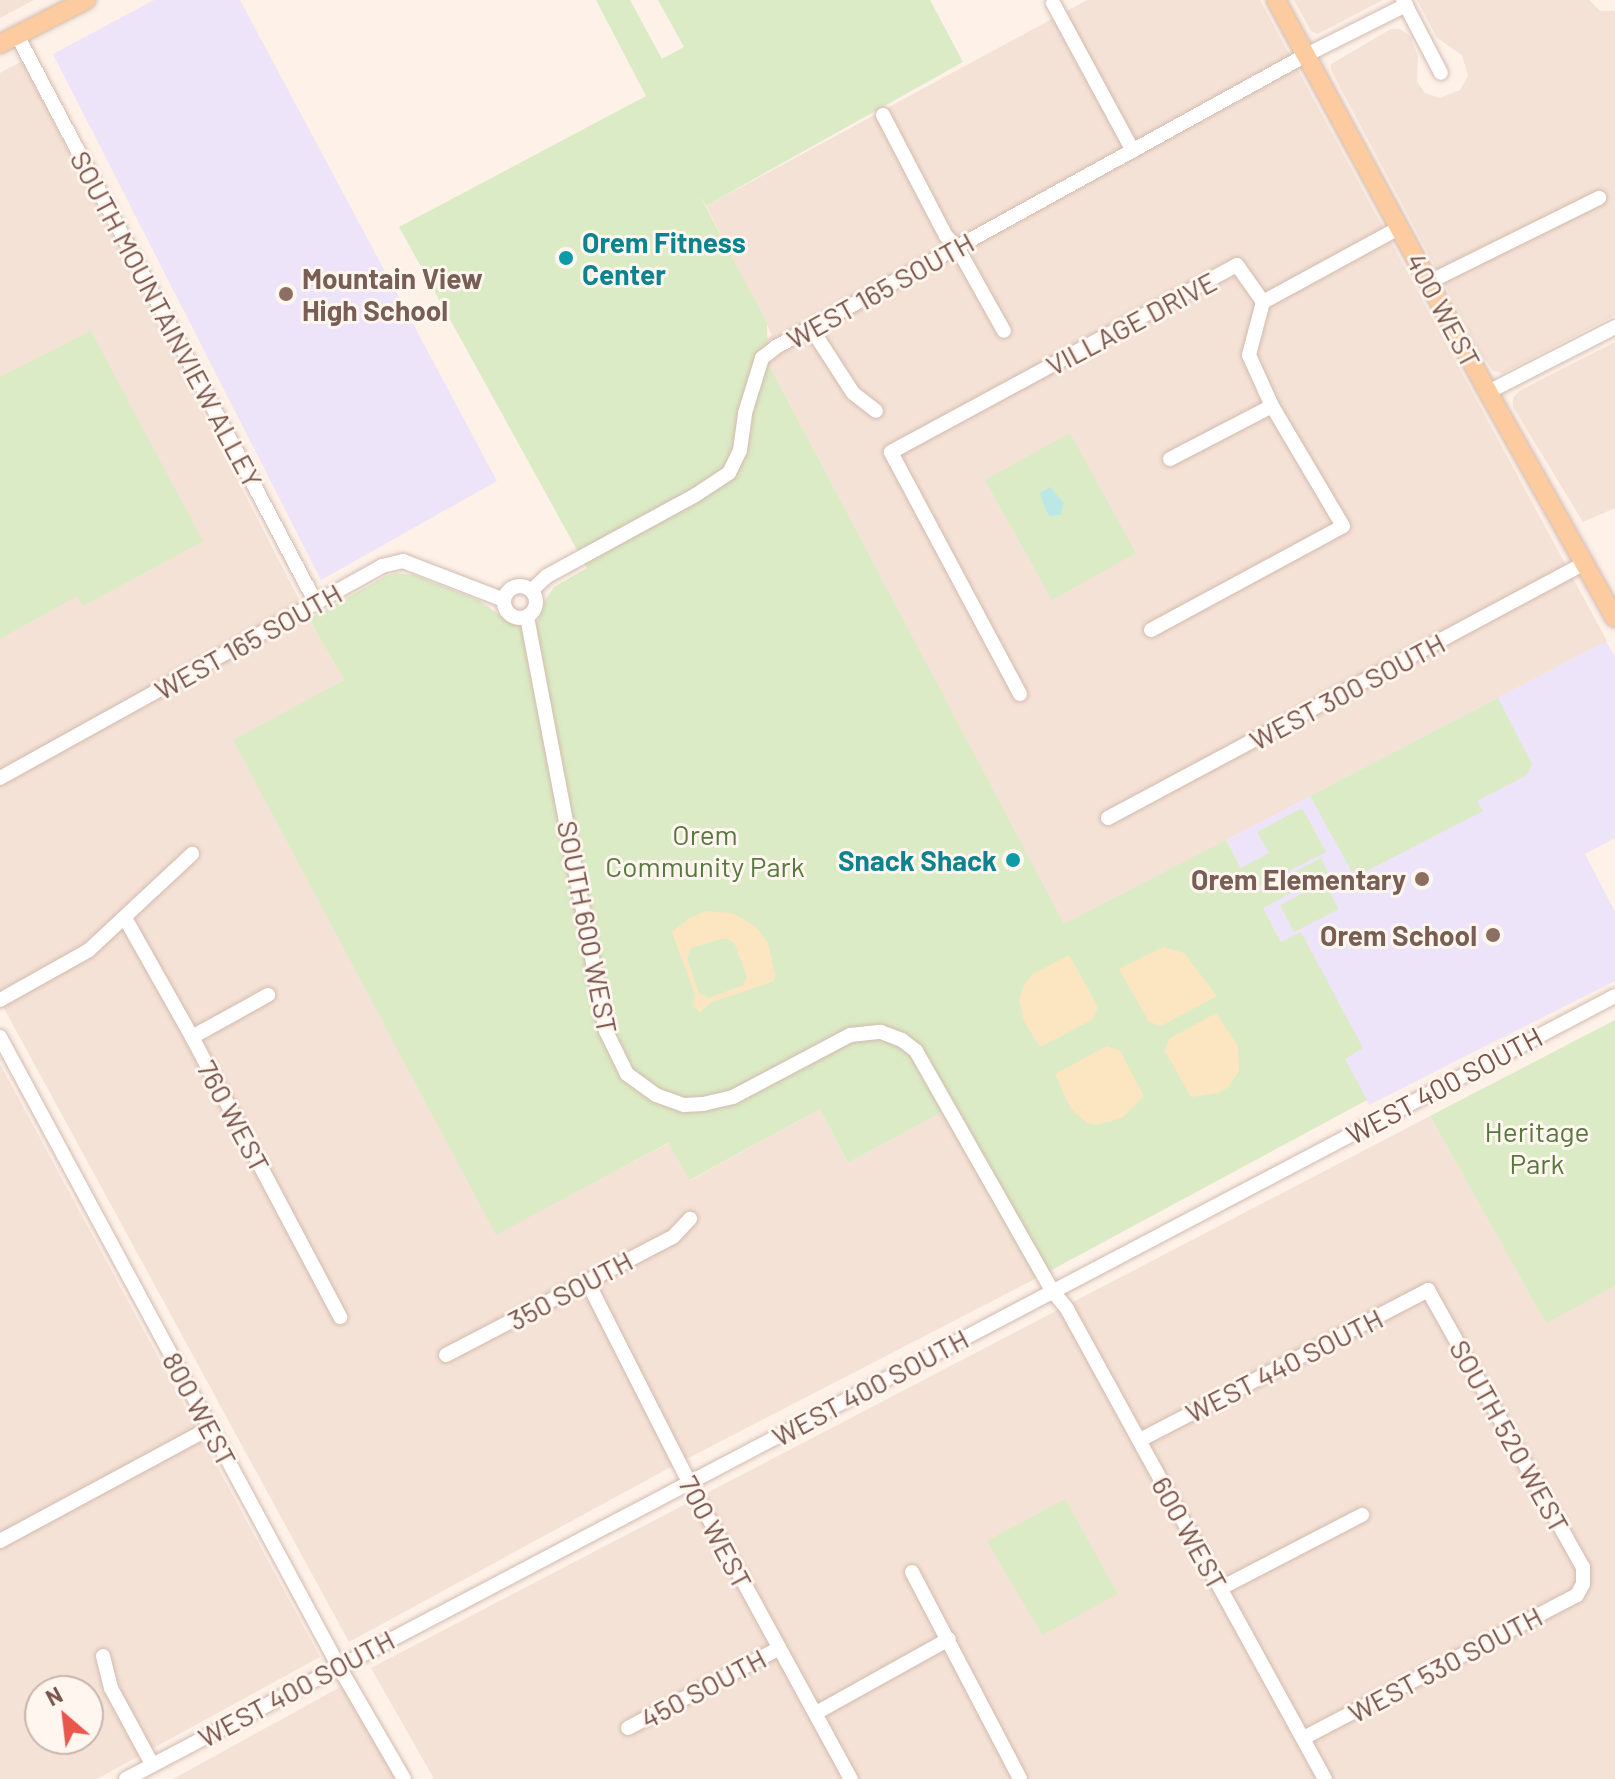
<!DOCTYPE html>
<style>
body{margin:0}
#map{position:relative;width:1615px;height:1779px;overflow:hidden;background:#fdf1e8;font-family:Barlow,sans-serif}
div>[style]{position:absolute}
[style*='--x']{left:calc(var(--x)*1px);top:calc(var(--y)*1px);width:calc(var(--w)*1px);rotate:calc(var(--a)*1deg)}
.residential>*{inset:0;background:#f5e2d6}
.education>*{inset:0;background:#eee4f9}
.green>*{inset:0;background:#dbebc5}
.sand>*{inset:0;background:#fce6c2}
.water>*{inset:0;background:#bbe7e7}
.roads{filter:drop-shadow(0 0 2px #d2baaf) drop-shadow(0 0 2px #d2baaf)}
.minor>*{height:14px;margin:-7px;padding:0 7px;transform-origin:7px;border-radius:7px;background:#fff}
.minor>.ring{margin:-7px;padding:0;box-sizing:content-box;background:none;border:14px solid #fff;border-radius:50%}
.major>*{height:18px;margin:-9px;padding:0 9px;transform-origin:9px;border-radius:9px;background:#fccba0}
.dots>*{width:22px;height:22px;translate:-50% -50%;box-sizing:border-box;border:4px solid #fff6ef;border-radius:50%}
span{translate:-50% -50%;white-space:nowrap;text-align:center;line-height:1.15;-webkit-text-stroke:6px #fff6ef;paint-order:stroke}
.culture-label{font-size:28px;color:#0d838f;font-weight:700}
.left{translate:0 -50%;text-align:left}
.right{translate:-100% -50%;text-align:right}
.education-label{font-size:28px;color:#785e54;font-weight:700}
.street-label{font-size:28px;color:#78544b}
.park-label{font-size:28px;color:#587840}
.north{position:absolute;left:24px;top:1675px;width:80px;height:80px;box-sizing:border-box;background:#fff6ef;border:2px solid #c9b5ad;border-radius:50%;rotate:332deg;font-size:22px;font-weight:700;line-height:32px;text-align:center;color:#78544b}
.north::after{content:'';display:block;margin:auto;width:28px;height:36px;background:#e8574c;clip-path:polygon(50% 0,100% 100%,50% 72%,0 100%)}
</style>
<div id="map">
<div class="residential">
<i style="clip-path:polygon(0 0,34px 0,0 18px)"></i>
<i style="clip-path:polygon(1087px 0,1260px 0,1607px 641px,1064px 925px,768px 363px,762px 341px,772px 335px,706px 206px)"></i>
<i style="clip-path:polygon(1294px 0,1383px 0,1318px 34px,1311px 31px)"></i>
<i style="clip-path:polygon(1417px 0,1589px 0,1600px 11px,1615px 11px,1615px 315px,1503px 373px,1493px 371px,1482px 355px,1331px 70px,1331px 64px,1391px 29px,1400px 29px,1410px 36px,1418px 56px,1417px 82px,1425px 93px,1440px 98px,1460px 90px,1468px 76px,1462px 55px,1437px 38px)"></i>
<i style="clip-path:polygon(22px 61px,309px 619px,344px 680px,234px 741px,496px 1234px,669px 1143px,691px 1180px,820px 1109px,848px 1163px,942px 1112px,1035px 1279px,669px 1468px,349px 1642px,0 1001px,0 73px)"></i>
<i style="clip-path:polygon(1615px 342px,1615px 508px,1583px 522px,1513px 407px,1513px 398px,1519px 391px)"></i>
<i style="clip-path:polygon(evenodd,0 1064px,320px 1657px,97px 1779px,0 1779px,0 1064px,40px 1691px,88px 1691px,88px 1739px,40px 1739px,40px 1691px)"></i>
<i style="clip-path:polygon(1430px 1116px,1546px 1322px,1615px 1286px,1615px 1779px,434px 1779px,371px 1668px)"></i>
<i style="clip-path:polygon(344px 1685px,397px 1779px,173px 1779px)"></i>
</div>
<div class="education">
<i style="clip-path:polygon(154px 0,240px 0,497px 481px,321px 580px,53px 54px)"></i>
<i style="clip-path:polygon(1606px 641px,1615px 657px,1615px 838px,1585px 854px,1615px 912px,1615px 981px,1369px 1105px,1226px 840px)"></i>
</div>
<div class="green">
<i style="clip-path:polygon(596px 0,630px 0,662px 59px,684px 47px,658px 0,930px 0,963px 62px,706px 206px,699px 194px,767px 323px,768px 363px,1064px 924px,1226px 840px,1241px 868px,1269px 853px,1257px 832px,1302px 808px,1326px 852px,1253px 889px,1255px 893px,1285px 877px,1293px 892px,1263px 908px,1281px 942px,1301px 932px,1363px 1048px,1345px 1059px,1367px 1100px,1035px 1279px,942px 1112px,848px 1163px,820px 1109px,690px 1180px,668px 1143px,496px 1235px,233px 740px,344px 680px,309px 619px,386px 576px,397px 573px,414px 575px,480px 601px,512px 624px,538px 622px,540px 608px,554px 587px,587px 568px,399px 227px,646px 96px)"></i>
<i style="clip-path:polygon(91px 331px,203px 541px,83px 606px,77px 596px,0 639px,0 377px)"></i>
<i style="clip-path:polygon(1070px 433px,1136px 553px,1052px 600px,985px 480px)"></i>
<i style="clip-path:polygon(1498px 698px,1532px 764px,1527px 775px,1477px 801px,1483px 811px,1363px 873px,1351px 870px,1310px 796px)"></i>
<i style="clip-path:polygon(1321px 858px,1329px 874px,1297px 891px,1289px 875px)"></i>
<i style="clip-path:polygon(1324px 882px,1339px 909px,1294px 932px,1280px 905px)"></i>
<i style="clip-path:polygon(1615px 1020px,1615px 1286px,1546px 1323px,1430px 1116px)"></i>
<i style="clip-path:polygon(1065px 1499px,1118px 1594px,1042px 1635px,987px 1541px)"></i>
</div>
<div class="sand">
<i style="clip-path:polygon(evenodd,706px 911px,732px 913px,755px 926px,768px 943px,775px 974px,774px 981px,710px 1003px,700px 1012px,693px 1006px,695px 995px,672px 932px,688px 919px,706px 911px,725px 938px,734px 942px,747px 977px,743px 985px,709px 998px,699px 993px,687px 958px,691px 948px,725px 938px)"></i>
<i style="clip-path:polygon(1163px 947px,1184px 953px,1217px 996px,1161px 1026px,1149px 1022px,1119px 969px)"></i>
<i style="clip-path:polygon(1069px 955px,1098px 1007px,1092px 1020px,1040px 1047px,1024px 1021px,1019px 1000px,1025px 983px,1033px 974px)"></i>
<i style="clip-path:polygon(1216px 1013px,1238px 1046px,1239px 1071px,1227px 1088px,1218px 1093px,1191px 1097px,1165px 1051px,1169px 1039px)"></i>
<i style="clip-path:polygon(1107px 1046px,1120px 1051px,1144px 1096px,1122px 1118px,1097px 1125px,1087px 1123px,1071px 1109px,1055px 1074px)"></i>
</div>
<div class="water">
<i style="clip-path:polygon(1050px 487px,1064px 503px,1060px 515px,1050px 516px,1046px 511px,1040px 493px)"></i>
</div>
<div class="roads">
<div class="minor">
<i style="--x:1403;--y:0;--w:82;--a:62.5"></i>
<i style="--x:1053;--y:3;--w:168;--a:61.6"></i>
<i style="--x:17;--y:35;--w:642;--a:62.24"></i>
<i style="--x:883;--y:115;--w:136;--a:62.5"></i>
<i style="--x:946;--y:236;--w:16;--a:45"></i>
<i style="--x:957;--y:247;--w:96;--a:60.8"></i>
<i style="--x:1429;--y:282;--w:190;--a:-26.3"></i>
<i style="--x:1263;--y:302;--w:155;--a:-28.6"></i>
<i style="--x:811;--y:328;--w:77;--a:57.1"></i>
<i style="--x:853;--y:393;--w:29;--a:38"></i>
<i style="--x:1488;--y:392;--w:143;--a:-27.1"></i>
<i style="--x:1170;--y:459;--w:115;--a:-27.5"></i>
<i class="ring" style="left:504px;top:586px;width:18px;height:18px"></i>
<i style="--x:532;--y:590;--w:21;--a:-43"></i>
<i style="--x:547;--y:576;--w:167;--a:-28.6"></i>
<i style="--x:694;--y:496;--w:42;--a:-33.3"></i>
<i style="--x:729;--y:473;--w:25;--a:-64"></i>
<i style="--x:740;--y:450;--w:37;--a:-82"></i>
<i style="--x:745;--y:413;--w:58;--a:-72.8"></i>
<i style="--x:762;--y:358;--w:18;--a:-38"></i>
<i style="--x:776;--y:347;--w:605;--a:-28.85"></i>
<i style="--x:1306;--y:55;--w:112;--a:-26.6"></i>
<i style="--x:527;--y:617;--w:421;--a:79.2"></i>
<i style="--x:606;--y:1031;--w:48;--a:64"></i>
<i style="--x:627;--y:1074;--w:36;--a:36"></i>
<i style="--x:656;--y:1095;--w:30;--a:20"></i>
<i style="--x:684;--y:1105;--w:19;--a:-3"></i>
<i style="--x:703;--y:1104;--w:31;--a:-13"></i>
<i style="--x:733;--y:1097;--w:132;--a:-27.9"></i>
<i style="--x:850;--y:1035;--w:31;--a:-6"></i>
<i style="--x:881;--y:1032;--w:22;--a:21"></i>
<i style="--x:902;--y:1040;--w:18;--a:38"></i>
<i style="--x:916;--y:1051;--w:274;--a:60.4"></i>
<i style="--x:1051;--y:1289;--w:26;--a:51"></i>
<i style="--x:1067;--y:1309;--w:536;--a:61.24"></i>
<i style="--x:1151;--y:630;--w:218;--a:-28.4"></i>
<i style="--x:1343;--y:526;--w:139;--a:-120.6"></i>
<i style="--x:1272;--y:406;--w:56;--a:-114.3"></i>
<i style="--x:1249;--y:355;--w:55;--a:-75.2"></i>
<i style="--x:1020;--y:694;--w:274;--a:-118.1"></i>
<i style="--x:891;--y:452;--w:393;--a:-28.4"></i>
<i style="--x:1237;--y:265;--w:45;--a:54.9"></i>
<i style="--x:0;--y:778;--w:437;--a:-29"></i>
<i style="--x:382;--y:566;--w:22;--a:-13"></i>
<i style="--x:403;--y:561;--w:108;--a:21.1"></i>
<i style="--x:1108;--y:818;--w:541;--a:-28.13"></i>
<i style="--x:125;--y:918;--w:137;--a:60.6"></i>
<i style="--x:192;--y:1037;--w:317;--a:62.1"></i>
<i style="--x:0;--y:1000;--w:102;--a:-29.3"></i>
<i style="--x:89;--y:950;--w:141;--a:-43"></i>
<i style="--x:0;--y:1037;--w:713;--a:61.71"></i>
<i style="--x:338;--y:1665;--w:132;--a:59.9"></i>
<i style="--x:192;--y:1037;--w:87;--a:-28.9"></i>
<i style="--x:587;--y:1281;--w:228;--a:63.1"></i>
<i style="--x:690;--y:1484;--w:336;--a:61.4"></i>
<i style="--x:446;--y:1355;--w:256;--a:-27.5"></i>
<i style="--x:673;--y:1237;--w:25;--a:-47"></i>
<i style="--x:1140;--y:1440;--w:325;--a:-27.5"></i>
<i style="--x:1428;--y:1290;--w:317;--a:60.8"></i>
<i style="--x:1583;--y:1567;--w:17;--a:90"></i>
<i style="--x:1583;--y:1584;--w:13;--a:119"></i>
<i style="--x:1577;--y:1595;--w:309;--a:152.4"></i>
<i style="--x:0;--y:1541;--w:238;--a:-28.3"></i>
<i style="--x:912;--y:1572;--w:233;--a:62.4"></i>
<i style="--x:1221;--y:1588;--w:159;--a:-27.4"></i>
<i style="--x:103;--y:1656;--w:33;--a:76"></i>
<i style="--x:111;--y:1688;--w:86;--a:61.7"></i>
<i style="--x:816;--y:1713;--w:152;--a:-29.1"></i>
<i style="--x:628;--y:1728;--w:170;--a:-27.8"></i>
<i style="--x:126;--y:1779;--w:1682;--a:-27.74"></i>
</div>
<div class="major">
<i style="--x:1276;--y:0;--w:446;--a:61.6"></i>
<i style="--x:1488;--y:392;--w:259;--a:60.7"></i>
<i style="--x:0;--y:44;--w:97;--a:-27.1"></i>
</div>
</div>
<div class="dots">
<i style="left:566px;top:258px;background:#0f9aa8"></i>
<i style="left:286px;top:294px;background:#8d6e63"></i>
<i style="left:1013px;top:860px;background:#0f9aa8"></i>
<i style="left:1422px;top:879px;background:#8d6e63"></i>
<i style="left:1493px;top:935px;background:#8d6e63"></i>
</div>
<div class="culture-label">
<span class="left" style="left:582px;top:258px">Orem Fitness<br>Center</span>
<span class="right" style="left:997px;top:860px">Snack Shack</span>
</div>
<div class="education-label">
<span class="left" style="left:302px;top:294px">Mountain View<br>High School</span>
<span class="right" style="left:1406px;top:879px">Orem Elementary</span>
<span class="right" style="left:1477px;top:935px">Orem School</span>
</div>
<div class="street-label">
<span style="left:880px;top:290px;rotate:-29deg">WEST 165 SOUTH</span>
<span style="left:1444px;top:310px;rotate:62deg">400 WEST</span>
<span style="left:167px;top:319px;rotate:62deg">SOUTH MOUNTAINVIEW ALLEY</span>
<span style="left:1131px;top:323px;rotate:-28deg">VILLAGE DRIVE</span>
<span style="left:248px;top:641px;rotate:-29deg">WEST 165 SOUTH</span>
<span style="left:1347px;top:691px;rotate:-28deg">WEST 300 SOUTH</span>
<span style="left:588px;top:927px;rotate:79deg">SOUTH 600 WEST</span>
<span style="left:1444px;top:1085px;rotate:-28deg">WEST 400 SOUTH</span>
<span style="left:234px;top:1116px;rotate:62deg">760 WEST</span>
<span style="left:570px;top:1290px;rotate:-28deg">350 SOUTH</span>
<span style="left:1284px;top:1365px;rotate:-27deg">WEST 440 SOUTH</span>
<span style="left:870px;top:1387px;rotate:-28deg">WEST 400 SOUTH</span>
<span style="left:200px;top:1409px;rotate:62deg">800 WEST</span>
<span style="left:1510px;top:1436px;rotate:61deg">SOUTH 520 WEST</span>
<span style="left:716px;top:1532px;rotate:62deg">700 WEST</span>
<span style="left:1190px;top:1533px;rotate:61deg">600 WEST</span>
<span style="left:1445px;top:1664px;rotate:-28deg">WEST 530 SOUTH</span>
<span style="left:296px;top:1688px;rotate:-28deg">WEST 400 SOUTH</span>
<span style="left:703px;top:1688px;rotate:-28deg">450 SOUTH</span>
</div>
<div class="park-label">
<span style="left:705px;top:850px">Orem<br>Community Park</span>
<span style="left:1537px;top:1147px">Heritage<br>Park</span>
</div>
<div class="north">N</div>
</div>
